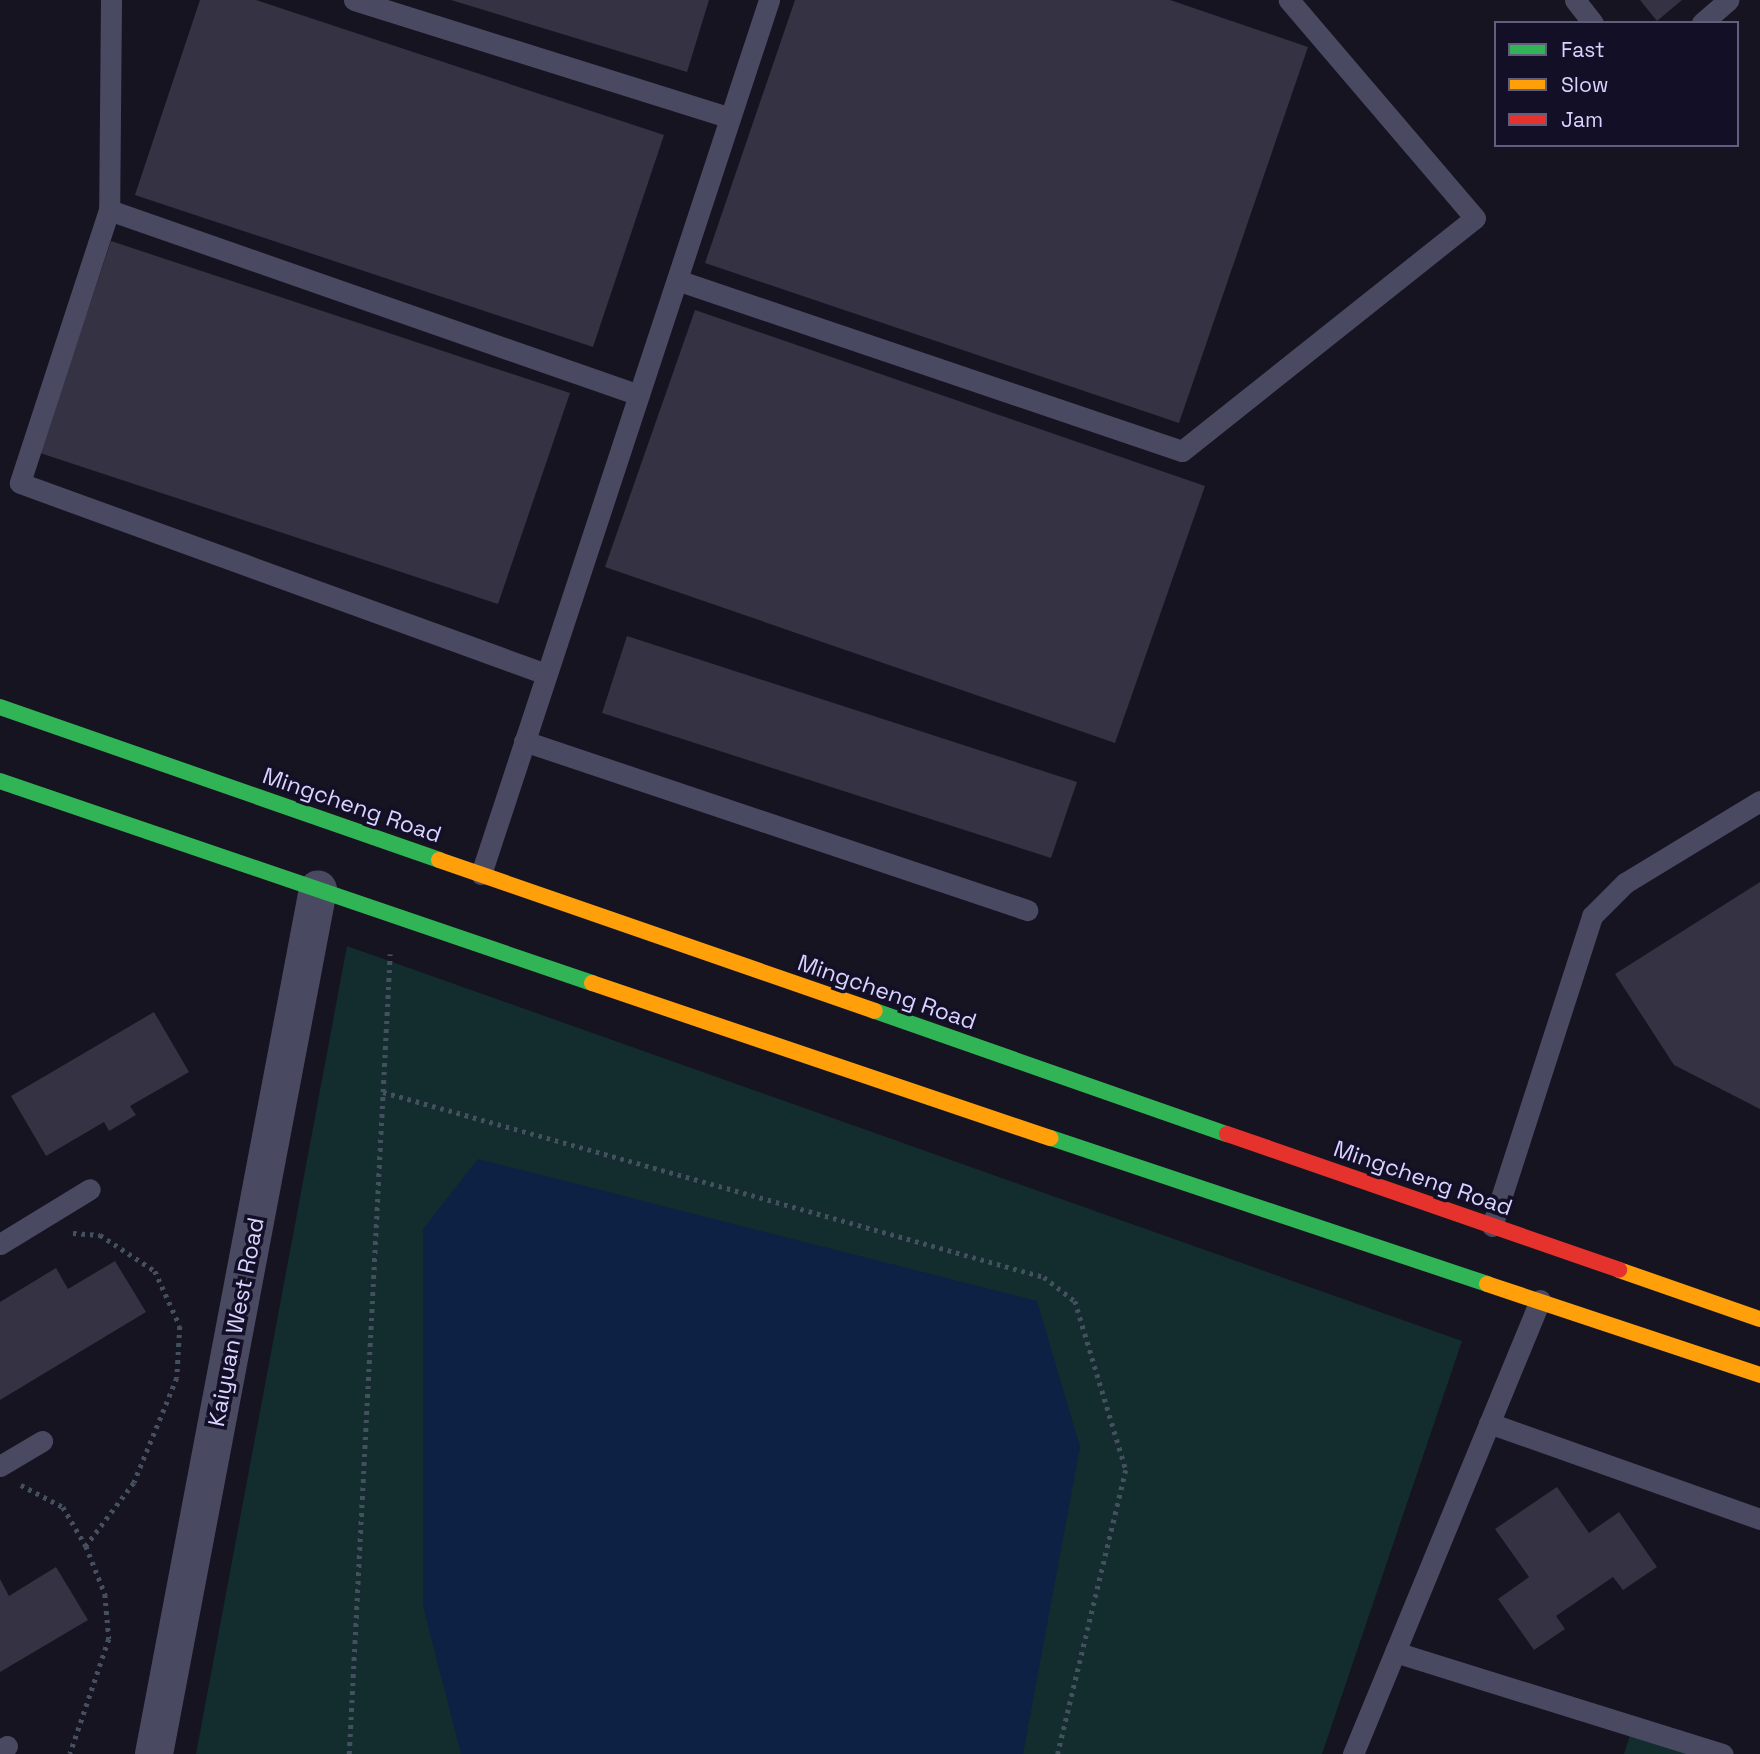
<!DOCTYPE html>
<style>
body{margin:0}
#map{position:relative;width:1760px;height:1754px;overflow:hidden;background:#161421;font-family:"Space Grotesk",sans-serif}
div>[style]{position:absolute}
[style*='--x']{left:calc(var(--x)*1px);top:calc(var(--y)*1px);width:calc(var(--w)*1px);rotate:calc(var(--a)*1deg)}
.green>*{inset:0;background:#132c2d}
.water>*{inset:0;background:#0d2144}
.building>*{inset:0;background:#343243}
.path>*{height:4.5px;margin-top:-2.25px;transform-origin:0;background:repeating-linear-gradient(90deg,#44505f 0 3.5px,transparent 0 8.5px)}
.lane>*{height:21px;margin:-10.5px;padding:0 10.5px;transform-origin:10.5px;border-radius:10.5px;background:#4a4962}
.street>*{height:38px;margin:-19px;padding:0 19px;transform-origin:19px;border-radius:19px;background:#4a4962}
.fast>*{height:16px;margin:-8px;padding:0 8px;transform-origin:8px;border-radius:8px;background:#30b455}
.slow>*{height:16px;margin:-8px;padding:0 8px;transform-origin:8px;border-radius:8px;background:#ff9f0a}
.jam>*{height:16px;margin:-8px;padding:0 8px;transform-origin:8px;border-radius:8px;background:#e5322d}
span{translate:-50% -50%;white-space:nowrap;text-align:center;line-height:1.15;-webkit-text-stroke:7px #130f26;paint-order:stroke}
.street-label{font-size:23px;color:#d9d4ff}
.legend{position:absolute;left:1494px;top:21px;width:245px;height:126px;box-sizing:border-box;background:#130f26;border:2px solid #625e7d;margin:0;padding:9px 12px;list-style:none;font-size:21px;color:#d9d4ff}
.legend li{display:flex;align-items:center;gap:14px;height:35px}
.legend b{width:35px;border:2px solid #625e7d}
</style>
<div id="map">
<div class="green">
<i style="clip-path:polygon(347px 946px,1462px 1341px,1322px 1754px,196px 1754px)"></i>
<i style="clip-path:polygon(1633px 1726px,1722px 1754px,1624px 1754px)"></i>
</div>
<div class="water">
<i style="clip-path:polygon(478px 1159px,1037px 1301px,1080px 1447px,1023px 1754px,461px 1754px,423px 1606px,423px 1229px)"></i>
</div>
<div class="building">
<i style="clip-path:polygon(200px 0,256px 0,664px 135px,593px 347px,135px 195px)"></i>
<i style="clip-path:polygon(451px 0,709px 0,687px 72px)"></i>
<i style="clip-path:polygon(795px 0,1170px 0,1308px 47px,1179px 423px,705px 263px)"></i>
<i style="clip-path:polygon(1640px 0,1682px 0,1657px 21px)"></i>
<i style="clip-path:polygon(111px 241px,570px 393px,498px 604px,40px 453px)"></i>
<i style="clip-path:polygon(695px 310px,1205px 486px,1115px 743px,605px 567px)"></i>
<i style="clip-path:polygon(627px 636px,1077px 782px,1051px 858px,602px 713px)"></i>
<i style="clip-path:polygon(1760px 882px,1760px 1109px,1674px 1065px,1615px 974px)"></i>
<i style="clip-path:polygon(154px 1012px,189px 1072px,130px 1106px,136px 1115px,109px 1131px,104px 1122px,46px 1156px,11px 1096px)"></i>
<i style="clip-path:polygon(115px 1261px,146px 1312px,0 1400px,0 1302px,56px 1268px,68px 1289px)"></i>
<i style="clip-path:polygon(1557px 1487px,1589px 1533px,1619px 1512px,1657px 1567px,1623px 1590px,1613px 1577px,1556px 1616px,1565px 1629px,1534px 1650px,1498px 1599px,1529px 1577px,1495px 1529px)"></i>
<i style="clip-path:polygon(56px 1567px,88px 1620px,0 1672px,0 1579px,9px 1596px)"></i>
</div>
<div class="path">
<i style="--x:383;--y:1092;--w:686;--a:15.64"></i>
<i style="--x:1044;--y:1277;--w:39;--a:38"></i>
<i style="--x:1075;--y:1301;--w:177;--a:73.2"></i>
<i style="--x:1126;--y:1470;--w:292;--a:103.5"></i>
<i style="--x:73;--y:1233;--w:27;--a:4"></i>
<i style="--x:100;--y:1235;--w:66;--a:33.2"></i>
<i style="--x:155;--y:1271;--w:60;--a:65.6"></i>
<i style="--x:180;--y:1326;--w:52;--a:93.3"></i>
<i style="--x:177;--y:1378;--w:113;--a:112.3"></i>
<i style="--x:134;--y:1483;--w:79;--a:127.3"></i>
<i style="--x:21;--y:1485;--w:47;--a:27.6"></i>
<i style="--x:63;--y:1507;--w:45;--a:59.5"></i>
<i style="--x:86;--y:1546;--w:52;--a:68.4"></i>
<i style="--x:105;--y:1594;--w:45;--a:84.9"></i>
<i style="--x:109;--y:1639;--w:121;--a:108.7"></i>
<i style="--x:349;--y:1754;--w:801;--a:-87.07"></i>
</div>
<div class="lane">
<i style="--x:111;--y:0;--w:210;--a:90.5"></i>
<i style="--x:109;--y:210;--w:287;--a:108.1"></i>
<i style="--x:20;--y:483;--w:560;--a:19.96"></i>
<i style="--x:354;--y:0;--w:394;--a:17.4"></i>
<i style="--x:1575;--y:0;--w:29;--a:52"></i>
<i style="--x:1702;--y:23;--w:35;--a:-41"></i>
<i style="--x:109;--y:210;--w:561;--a:19.24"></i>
<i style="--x:677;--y:280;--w:533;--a:18.71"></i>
<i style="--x:1182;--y:451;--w:374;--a:-38.5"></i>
<i style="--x:1475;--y:218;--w:287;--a:-130.5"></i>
<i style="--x:524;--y:741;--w:531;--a:18.57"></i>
<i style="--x:481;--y:874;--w:920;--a:-71.76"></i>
<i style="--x:1492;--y:1226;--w:326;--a:-72.1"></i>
<i style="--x:1592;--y:916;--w:47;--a:-45"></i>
<i style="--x:1625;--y:883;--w:158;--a:-31.3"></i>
<i style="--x:0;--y:1244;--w:105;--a:-31.4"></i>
<i style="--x:1489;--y:1423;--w:288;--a:19.5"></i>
<i style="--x:0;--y:1466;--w:49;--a:-30.8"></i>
<i style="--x:1395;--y:1652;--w:343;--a:17.3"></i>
<i style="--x:0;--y:1750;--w:8;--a:-30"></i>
<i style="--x:1353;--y:1754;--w:491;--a:-67.6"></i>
</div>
<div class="street">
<i style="--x:154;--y:1754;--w:880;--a:-79.26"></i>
</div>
<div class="fast">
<i style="--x:0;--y:707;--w:465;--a:19.2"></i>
<i style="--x:0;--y:781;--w:626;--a:18.84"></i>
<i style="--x:875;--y:1011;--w:373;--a:19.3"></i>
<i style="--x:1051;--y:1138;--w:460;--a:18.5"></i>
</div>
<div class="slow">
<i style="--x:439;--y:860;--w:461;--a:19.1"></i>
<i style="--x:592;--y:983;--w:484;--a:18.7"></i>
<i style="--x:1619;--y:1270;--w:149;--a:19.2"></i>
<i style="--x:1487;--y:1284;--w:288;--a:18.4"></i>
</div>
<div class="jam">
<i style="--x:1227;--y:1134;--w:415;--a:19.1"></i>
</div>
<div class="street-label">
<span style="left:352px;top:805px;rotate:19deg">Mingcheng Road</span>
<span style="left:887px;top:992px;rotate:19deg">Mingcheng Road</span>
<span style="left:1423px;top:1178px;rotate:19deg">Mingcheng Road</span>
<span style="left:236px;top:1322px;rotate:-79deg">Kaiyuan West Road</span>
</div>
<ul class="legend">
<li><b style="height:9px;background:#30b455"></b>Fast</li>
<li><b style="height:9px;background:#ff9f0a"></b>Slow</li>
<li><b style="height:9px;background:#e5322d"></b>Jam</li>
</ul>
</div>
